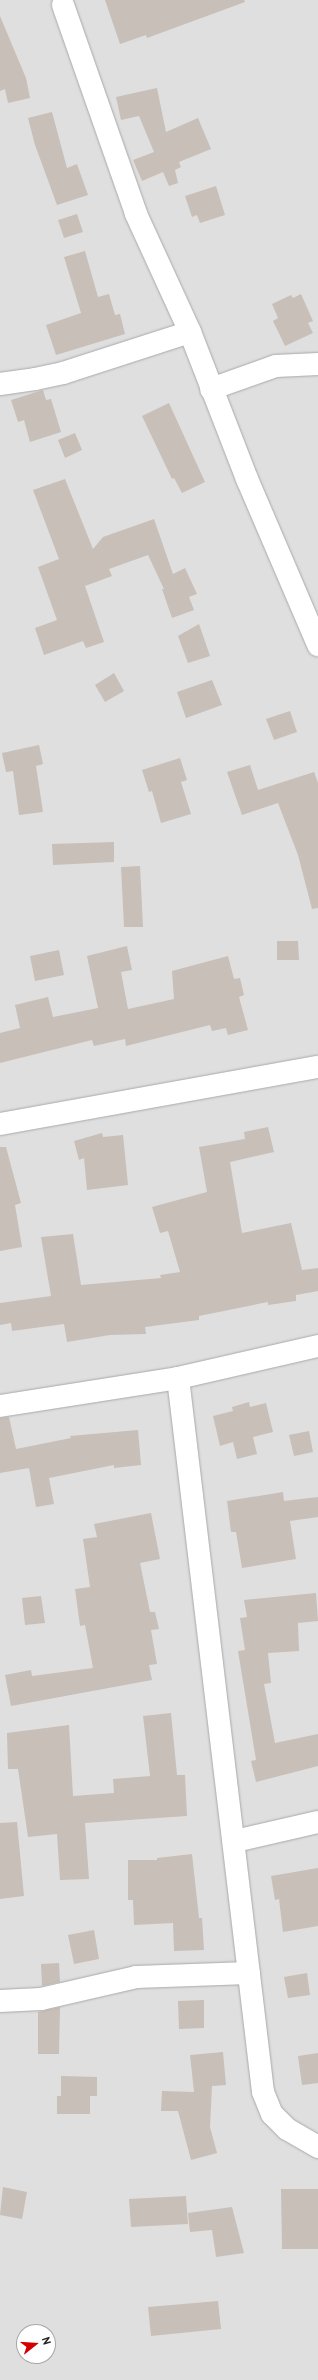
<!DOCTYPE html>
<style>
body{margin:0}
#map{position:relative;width:318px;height:2380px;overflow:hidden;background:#f2efe9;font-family:"PT Sans",sans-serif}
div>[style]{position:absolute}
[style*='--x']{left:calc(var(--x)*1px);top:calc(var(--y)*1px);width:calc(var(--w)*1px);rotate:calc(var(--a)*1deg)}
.residential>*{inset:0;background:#e0dfdf}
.building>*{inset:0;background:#c7bfb8}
.roads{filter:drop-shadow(0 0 1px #a9a9a9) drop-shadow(0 0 1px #a9a9a9)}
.minor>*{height:22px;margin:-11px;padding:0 11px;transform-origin:11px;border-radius:11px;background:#fff}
span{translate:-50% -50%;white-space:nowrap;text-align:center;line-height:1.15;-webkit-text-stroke:3.5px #fff;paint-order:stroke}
.north{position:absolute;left:16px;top:2324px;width:40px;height:40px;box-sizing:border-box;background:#fff;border:1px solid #a7a7a7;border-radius:50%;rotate:73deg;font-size:11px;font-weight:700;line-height:16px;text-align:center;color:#222}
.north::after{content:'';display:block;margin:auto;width:14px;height:18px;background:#d40000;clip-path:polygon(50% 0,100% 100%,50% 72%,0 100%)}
</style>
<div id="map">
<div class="residential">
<i style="clip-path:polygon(evenodd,0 0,318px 0,318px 2380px,0 2380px,0 0,24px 2332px,48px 2332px,48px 2356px,24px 2356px,24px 2332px)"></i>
</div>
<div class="building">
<i style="clip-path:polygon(105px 0,244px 0,245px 2px,147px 38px,146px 35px,120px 44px)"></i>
<i style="clip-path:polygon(0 16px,26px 78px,30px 98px,8px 103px,5px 89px,0 91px)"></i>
<i style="clip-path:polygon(157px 88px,166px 132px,198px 118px,211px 149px,179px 162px,181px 167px,175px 170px,178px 183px,169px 186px,163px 172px,142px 181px,133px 160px,154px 152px,139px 116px,121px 120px,116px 97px)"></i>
<i style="clip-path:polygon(52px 112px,67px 168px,77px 164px,88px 195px,57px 205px,35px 145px,28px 118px)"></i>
<i style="clip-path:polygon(216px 186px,225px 215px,200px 223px,197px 215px,192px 217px,185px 196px)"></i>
<i style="clip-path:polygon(77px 214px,83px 232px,64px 238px,58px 220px)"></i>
<i style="clip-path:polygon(85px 251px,98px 297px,109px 294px,115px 315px,120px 314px,125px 334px,56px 355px,46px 325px,81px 313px,64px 257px)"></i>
<i style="clip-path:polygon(301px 294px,313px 321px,308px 323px,313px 333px,285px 346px,273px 321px,278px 318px,272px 304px,291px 295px,293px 298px)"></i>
<i style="clip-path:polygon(43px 390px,46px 400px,51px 399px,61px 432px,30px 442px,24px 420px,18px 422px,11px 400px)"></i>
<i style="clip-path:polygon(169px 403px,205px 482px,182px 493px,174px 478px,172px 479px,142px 416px)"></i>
<i style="clip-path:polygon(75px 433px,82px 450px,65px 458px,58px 440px)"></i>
<i style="clip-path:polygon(65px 479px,93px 549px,103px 537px,154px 519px,173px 574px,185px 568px,197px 594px,189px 597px,194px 610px,172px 618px,162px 589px,164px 589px,148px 555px,109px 569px,112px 576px,85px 586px,104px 642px,86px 648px,83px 641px,44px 655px,35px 628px,57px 620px,38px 567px,59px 559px,33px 490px)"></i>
<i style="clip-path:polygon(199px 624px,210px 656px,188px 663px,178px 636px)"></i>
<i style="clip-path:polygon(114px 673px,124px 691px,105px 702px,95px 685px)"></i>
<i style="clip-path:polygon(212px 680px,222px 705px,186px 718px,177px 692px)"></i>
<i style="clip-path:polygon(290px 711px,297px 732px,274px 740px,266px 719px)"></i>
<i style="clip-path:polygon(39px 745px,43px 764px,36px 766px,43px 812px,19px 815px,13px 771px,6px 772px,2px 753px)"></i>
<i style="clip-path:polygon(180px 758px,187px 780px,181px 782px,191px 814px,161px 823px,152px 791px,149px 792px,142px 770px)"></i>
<i style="clip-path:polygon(250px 765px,258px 790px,314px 772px,318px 783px,318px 908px,312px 909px,298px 855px,278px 803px,242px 815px,227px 772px)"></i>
<i style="clip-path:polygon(114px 842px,114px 862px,53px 865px,52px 844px)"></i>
<i style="clip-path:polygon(140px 866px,143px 927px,124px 927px,121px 867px)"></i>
<i style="clip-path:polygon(277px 941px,298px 941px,299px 960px,277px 960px)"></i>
<i style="clip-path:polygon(127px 946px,132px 970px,121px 972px,128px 1009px,174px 999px,172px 971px,228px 956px,234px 979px,240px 978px,244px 995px,239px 997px,248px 1030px,228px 1035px,226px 1028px,212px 1031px,210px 1025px,126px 1046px,125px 1039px,94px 1046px,92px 1040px,0 1063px,0 1033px,20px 1028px,15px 1005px,48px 997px,53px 1017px,98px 1008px,87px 956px)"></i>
<i style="clip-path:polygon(59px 950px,64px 975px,35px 981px,30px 956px)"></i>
<i style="clip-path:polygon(268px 1127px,274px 1152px,230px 1162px,242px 1233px,291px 1223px,302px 1270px,318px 1268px,318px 1291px,296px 1295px,296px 1301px,268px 1305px,268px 1302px,199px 1316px,199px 1320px,145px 1327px,146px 1334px,110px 1335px,67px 1342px,64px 1324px,12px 1331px,11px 1323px,0 1325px,0 1303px,51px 1296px,41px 1237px,73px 1234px,81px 1285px,161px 1278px,160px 1275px,180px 1272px,168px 1231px,160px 1233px,152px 1207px,207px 1192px,199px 1147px,245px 1139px,244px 1132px)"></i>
<i style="clip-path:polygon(102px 1133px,103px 1137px,123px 1135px,128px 1185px,87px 1190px,84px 1158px,79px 1160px,74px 1141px)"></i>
<i style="clip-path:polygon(0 1147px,6px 1147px,21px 1203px,15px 1205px,22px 1247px,0 1251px)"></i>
<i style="clip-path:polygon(249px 1402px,250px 1407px,266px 1403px,273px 1432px,253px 1437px,257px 1454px,237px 1459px,233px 1442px,220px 1446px,213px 1416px,233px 1411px,232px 1407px)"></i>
<i style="clip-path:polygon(9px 1417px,16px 1449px,71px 1438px,70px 1436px,138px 1430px,141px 1465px,114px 1468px,114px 1465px,49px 1478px,54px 1504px,36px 1507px,29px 1468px,0 1473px,0 1418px)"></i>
<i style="clip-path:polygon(309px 1431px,313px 1452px,294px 1456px,289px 1435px)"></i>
<i style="clip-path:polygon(283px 1492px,284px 1501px,318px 1497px,318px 1517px,290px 1521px,296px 1559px,242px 1568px,236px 1532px,231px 1532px,227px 1501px)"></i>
<i style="clip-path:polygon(151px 1513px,160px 1559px,140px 1563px,150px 1612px,155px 1612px,159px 1629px,151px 1630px,157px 1664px,149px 1665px,152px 1680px,11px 1706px,5px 1675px,31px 1670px,32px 1676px,93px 1668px,85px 1625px,80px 1626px,75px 1589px,90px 1587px,83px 1539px,97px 1537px,94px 1524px)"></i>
<i style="clip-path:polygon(316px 1593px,318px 1621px,298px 1623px,299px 1651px,268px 1653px,271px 1683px,264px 1684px,275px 1743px,318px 1734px,318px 1766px,256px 1782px,251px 1761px,256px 1760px,238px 1651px,245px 1650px,240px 1618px,247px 1617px,244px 1600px)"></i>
<i style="clip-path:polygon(41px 1596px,45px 1623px,25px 1625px,22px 1598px)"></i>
<i style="clip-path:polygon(171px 1713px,177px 1775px,185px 1775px,187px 1816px,85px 1823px,89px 1879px,60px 1880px,57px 1834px,28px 1837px,18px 1769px,8px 1769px,7px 1733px,69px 1725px,73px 1796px,114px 1793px,113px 1779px,150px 1776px,143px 1716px)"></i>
<i style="clip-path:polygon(17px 1822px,24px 1896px,0 1899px,0 1823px)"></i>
<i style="clip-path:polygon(192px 1854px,199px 1918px,202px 1918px,204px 1950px,174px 1951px,173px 1923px,134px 1925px,133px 1900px,128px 1900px,128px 1860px,157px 1860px,157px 1858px)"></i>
<i style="clip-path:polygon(318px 1868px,318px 1926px,283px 1932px,279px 1899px,275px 1900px,271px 1876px)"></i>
<i style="clip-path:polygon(94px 1930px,99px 1959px,74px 1964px,68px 1935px)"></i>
<i style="clip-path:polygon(59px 1963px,60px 1982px,42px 1986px,41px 1964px)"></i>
<i style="clip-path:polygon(307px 1973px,310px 1995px,288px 1998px,284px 1977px)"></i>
<i style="clip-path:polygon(204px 2000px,204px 2028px,179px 2029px,178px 2001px)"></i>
<i style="clip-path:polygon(60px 2007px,59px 2054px,38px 2054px,38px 2012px)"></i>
<i style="clip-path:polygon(223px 2052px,226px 2085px,212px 2086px,210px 2127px,217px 2153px,191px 2160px,178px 2111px,161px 2111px,162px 2091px,194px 2092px,190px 2055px)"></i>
<i style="clip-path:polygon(318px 2053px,318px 2083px,302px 2085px,298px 2056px)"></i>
<i style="clip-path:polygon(61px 2076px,97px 2077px,97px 2096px,90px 2096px,90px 2114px,57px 2114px,57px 2096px,61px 2096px)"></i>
<i style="clip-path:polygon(3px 2187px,27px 2192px,22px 2219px,0 2215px)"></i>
<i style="clip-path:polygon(281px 2189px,318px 2189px,318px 2249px,282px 2249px)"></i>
<i style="clip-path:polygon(186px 2196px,188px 2224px,131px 2227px,129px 2199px)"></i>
<i style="clip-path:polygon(232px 2207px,244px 2253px,216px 2257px,212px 2230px,190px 2232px,188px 2213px)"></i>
<i style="clip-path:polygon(218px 2301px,221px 2329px,151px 2336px,148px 2307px)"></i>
</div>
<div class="roads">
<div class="minor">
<i style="--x:63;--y:5;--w:221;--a:70.7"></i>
<i style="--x:136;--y:214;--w:130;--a:65.4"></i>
<i style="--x:190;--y:332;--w:158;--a:68.8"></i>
<i style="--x:247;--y:479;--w:181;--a:66.8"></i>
<i style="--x:0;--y:384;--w:35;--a:-8"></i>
<i style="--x:35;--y:379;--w:29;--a:-12"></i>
<i style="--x:63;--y:373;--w:133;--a:-17.9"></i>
<i style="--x:211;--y:389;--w:69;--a:-19.5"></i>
<i style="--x:276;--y:366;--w:42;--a:-2.7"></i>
<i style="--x:0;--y:1124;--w:323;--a:-10.2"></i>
<i style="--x:178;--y:1378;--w:719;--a:83.21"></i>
<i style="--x:263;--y:2092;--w:24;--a:68"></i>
<i style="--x:272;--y:2114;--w:21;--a:45"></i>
<i style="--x:287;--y:2129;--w:36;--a:30"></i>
<i style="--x:0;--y:1406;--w:180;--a:-8.9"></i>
<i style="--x:178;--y:1378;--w:144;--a:-12.9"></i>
<i style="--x:235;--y:1841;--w:85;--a:-12.9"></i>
<i style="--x:0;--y:2001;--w:41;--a:-2.8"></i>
<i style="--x:41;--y:1999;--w:98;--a:-13"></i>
<i style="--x:136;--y:1977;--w:113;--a:-2"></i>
</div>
</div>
<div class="north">N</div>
</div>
